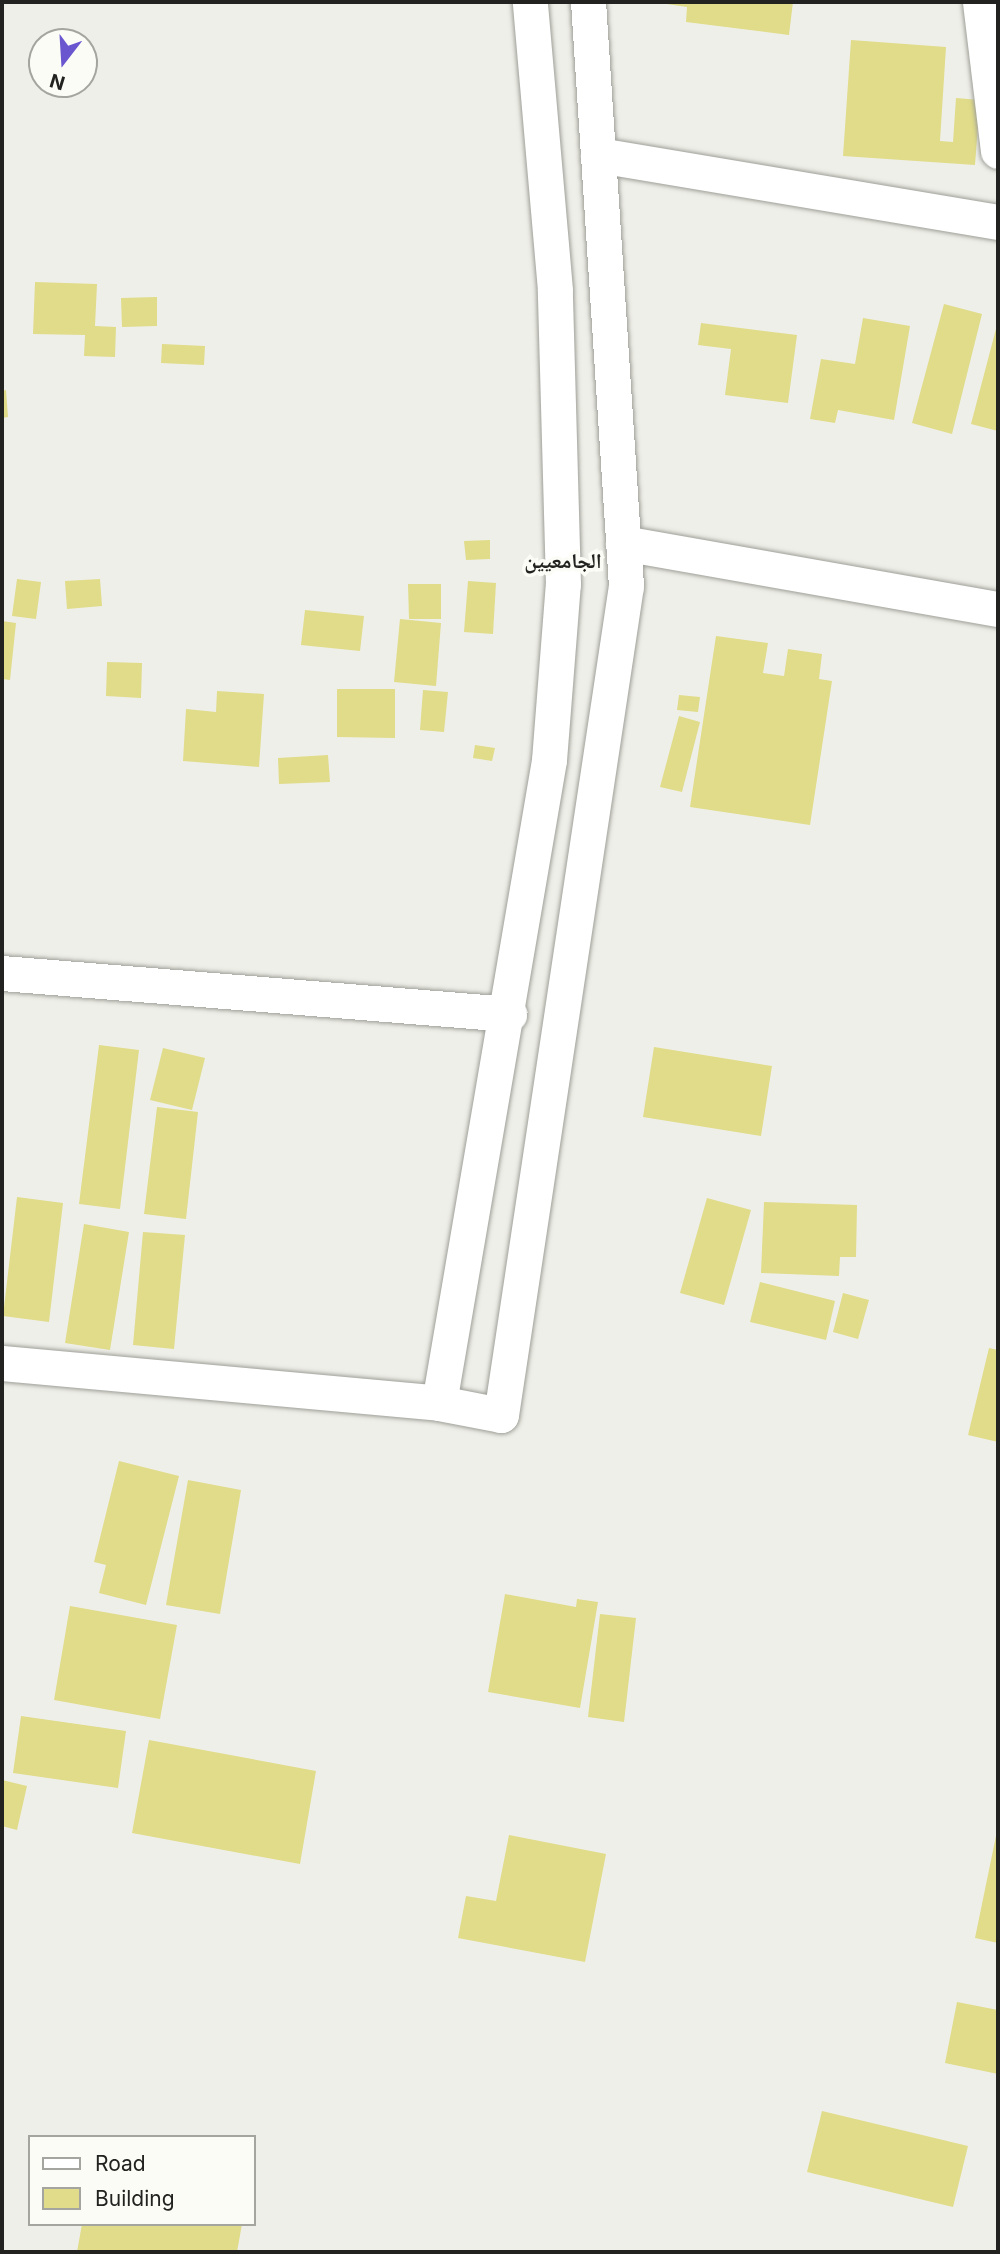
<!DOCTYPE html>
<meta charset="utf-8">
<style>
body{margin:0}
#map{position:relative;width:1000px;height:2254px;overflow:hidden;background:#efefe9;font-family:Inter,"Noto Naskh Arabic",sans-serif}
div>[style]{position:absolute}
[style*='--x']{left:calc(var(--x)*1px);top:calc(var(--y)*1px);width:calc(var(--w)*1px);rotate:calc(var(--a)*1deg)}
.building>*{inset:0;background:#e0dc89}
.roads{filter:drop-shadow(0 0 2px #9f9f99) drop-shadow(0 0 2px #9f9f99)}
.street>*{height:35px;margin:-17.5px;padding:0 17.5px;transform-origin:17.5px;border-radius:17.5px;background:#fff}
span{translate:-50% -50%;white-space:nowrap;text-align:center;line-height:1.15;-webkit-text-stroke:7px #fcfcf6;paint-order:stroke}
.neighbourhood-label{font-size:21px;color:#222220;font-weight:700}
.frame{position:absolute;inset:0;border:4px solid #222220;pointer-events:none}
.legend{position:absolute;left:28px;top:2135px;width:228px;height:91px;box-sizing:border-box;background:#fcfcf6;border:2px solid #a5a5a0;margin:0;padding:9px 12px;list-style:none;font-size:21px;color:#222220}
.legend li{display:flex;align-items:center;gap:14px;height:35px}
.legend b{width:35px;border:2px solid #a5a5a0}
.north{position:absolute;left:28px;top:28px;width:70px;height:70px;box-sizing:border-box;background:#fcfcf6;border:2px solid #a5a5a0;border-radius:50%;rotate:197deg;font-size:19px;font-weight:700;line-height:28px;text-align:center;color:#222220}
.north::after{content:'';display:block;margin:auto;width:24px;height:32px;background:#6a56cf;clip-path:polygon(50% 0,100% 100%,50% 72%,0 100%)}
</style>
<div id="map">
<div class="building">
<i style="clip-path:polygon(793px 2px,789px 35px,686px 22px,687px 7px,660px 3px)"></i>
<i style="clip-path:polygon(851px 40px,946px 47px,940px 141px,953px 142px,956px 98px,980px 100px,975px 165px,843px 156px)"></i>
<i style="clip-path:polygon(35px 282px,97px 284px,95px 326px,116px 327px,115px 357px,84px 356px,85px 335px,33px 334px)"></i>
<i style="clip-path:polygon(157px 297px,157px 326px,122px 327px,121px 298px)"></i>
<i style="clip-path:polygon(944px 304px,982px 314px,952px 434px,912px 423px)"></i>
<i style="clip-path:polygon(863px 318px,910px 326px,894px 420px,838px 410px,835px 423px,810px 419px,821px 359px,855px 364px)"></i>
<i style="clip-path:polygon(701px 323px,797px 335px,788px 403px,725px 395px,731px 349px,698px 345px)"></i>
<i style="clip-path:polygon(997px 325px,998px 326px,998px 431px,971px 424px)"></i>
<i style="clip-path:polygon(162px 344px,205px 346px,204px 365px,161px 363px)"></i>
<i style="clip-path:polygon(6px 390px,8px 417px,2px 418px,2px 391px)"></i>
<i style="clip-path:polygon(490px 540px,490px 559px,466px 560px,464px 541px)"></i>
<i style="clip-path:polygon(17px 579px,41px 582px,36px 619px,12px 616px)"></i>
<i style="clip-path:polygon(100px 579px,102px 606px,67px 609px,65px 581px)"></i>
<i style="clip-path:polygon(468px 581px,496px 583px,493px 634px,464px 632px)"></i>
<i style="clip-path:polygon(408px 584px,441px 584px,441px 619px,409px 619px)"></i>
<i style="clip-path:polygon(305px 610px,364px 616px,360px 651px,301px 645px)"></i>
<i style="clip-path:polygon(400px 619px,441px 623px,436px 686px,394px 682px)"></i>
<i style="clip-path:polygon(2px 621px,16px 623px,10px 680px,2px 679px)"></i>
<i style="clip-path:polygon(716px 636px,768px 643px,763px 673px,784px 676px,788px 649px,822px 654px,819px 679px,832px 681px,810px 825px,690px 807px)"></i>
<i style="clip-path:polygon(107px 662px,142px 663px,141px 698px,106px 696px)"></i>
<i style="clip-path:polygon(337px 689px,395px 689px,395px 738px,337px 737px)"></i>
<i style="clip-path:polygon(423px 690px,448px 692px,444px 732px,420px 730px)"></i>
<i style="clip-path:polygon(217px 691px,264px 694px,259px 767px,183px 761px,186px 709px,216px 712px)"></i>
<i style="clip-path:polygon(679px 695px,700px 697px,698px 712px,677px 710px)"></i>
<i style="clip-path:polygon(679px 716px,700px 722px,682px 792px,660px 787px)"></i>
<i style="clip-path:polygon(475px 745px,495px 748px,492px 761px,473px 758px)"></i>
<i style="clip-path:polygon(328px 755px,330px 782px,279px 784px,278px 758px)"></i>
<i style="clip-path:polygon(99px 1045px,139px 1050px,120px 1209px,79px 1204px)"></i>
<i style="clip-path:polygon(654px 1047px,772px 1066px,761px 1136px,643px 1117px)"></i>
<i style="clip-path:polygon(163px 1048px,205px 1058px,192px 1110px,150px 1100px)"></i>
<i style="clip-path:polygon(157px 1107px,198px 1112px,186px 1219px,144px 1214px)"></i>
<i style="clip-path:polygon(17px 1197px,63px 1203px,49px 1322px,3px 1316px)"></i>
<i style="clip-path:polygon(707px 1198px,751px 1210px,724px 1305px,680px 1293px)"></i>
<i style="clip-path:polygon(764px 1202px,857px 1205px,856px 1257px,840px 1257px,839px 1276px,761px 1273px)"></i>
<i style="clip-path:polygon(84px 1224px,129px 1232px,110px 1350px,65px 1343px)"></i>
<i style="clip-path:polygon(143px 1232px,185px 1235px,174px 1349px,133px 1345px)"></i>
<i style="clip-path:polygon(760px 1282px,835px 1301px,826px 1340px,750px 1322px)"></i>
<i style="clip-path:polygon(843px 1293px,869px 1300px,858px 1339px,833px 1332px)"></i>
<i style="clip-path:polygon(989px 1348px,998px 1350px,998px 1442px,968px 1435px)"></i>
<i style="clip-path:polygon(119px 1461px,179px 1476px,146px 1605px,99px 1593px,106px 1565px,94px 1562px)"></i>
<i style="clip-path:polygon(188px 1480px,241px 1490px,220px 1614px,166px 1605px)"></i>
<i style="clip-path:polygon(505px 1594px,576px 1607px,577px 1599px,598px 1602px,580px 1708px,488px 1692px)"></i>
<i style="clip-path:polygon(70px 1606px,177px 1625px,160px 1719px,54px 1700px)"></i>
<i style="clip-path:polygon(600px 1614px,636px 1618px,624px 1722px,588px 1717px)"></i>
<i style="clip-path:polygon(21px 1716px,126px 1731px,118px 1788px,13px 1773px)"></i>
<i style="clip-path:polygon(149px 1740px,316px 1771px,300px 1864px,132px 1833px)"></i>
<i style="clip-path:polygon(2px 1780px,27px 1786px,17px 1830px,2px 1826px)"></i>
<i style="clip-path:polygon(997px 1831px,998px 1831px,998px 1943px,975px 1938px)"></i>
<i style="clip-path:polygon(509px 1835px,606px 1854px,585px 1962px,458px 1938px,466px 1896px,496px 1901px)"></i>
<i style="clip-path:polygon(957px 2002px,998px 2010px,998px 2074px,945px 2063px)"></i>
<i style="clip-path:polygon(822px 2111px,968px 2146px,953px 2207px,807px 2172px)"></i>
<i style="clip-path:polygon(82px 2224px,242px 2224px,237px 2252px,77px 2252px)"></i>
</div>
<div class="roads">
<div class="street">
<i style="--x:980;--y:2;--w:150;--a:83.1"></i>
<i style="--x:598;--y:155;--w:406;--a:9.5"></i>
<i style="--x:623;--y:543;--w:381;--a:10"></i>
<i style="--x:2;--y:973;--w:509;--a:4.62"></i>
<i style="--x:2;--y:1363;--w:439;--a:5.2"></i>
<i style="--x:439;--y:1403;--w:63;--a:11"></i>
<i style="--x:501;--y:1415;--w:838;--a:-81.43"></i>
<i style="--x:626;--y:586;--w:585;--a:-93.72"></i>
<i style="--x:439;--y:1403;--w:652;--a:-80.29"></i>
<i style="--x:549;--y:760;--w:177;--a:-85.5"></i>
<i style="--x:563;--y:584;--w:294;--a:-91.6"></i>
<i style="--x:555;--y:290;--w:289;--a:-95"></i>
</div>
</div>
<div class="neighbourhood-label">
<span style="left:563px;top:561px">الجامعيين</span>
</div>
<div class="frame"></div>
<ul class="legend">
<li><b style="height:9px;background:#fff"></b>Road</li>
<li><b style="height:19px;background:#e0dc89"></b>Building</li>
</ul>
<div class="north">N</div>
</div>
